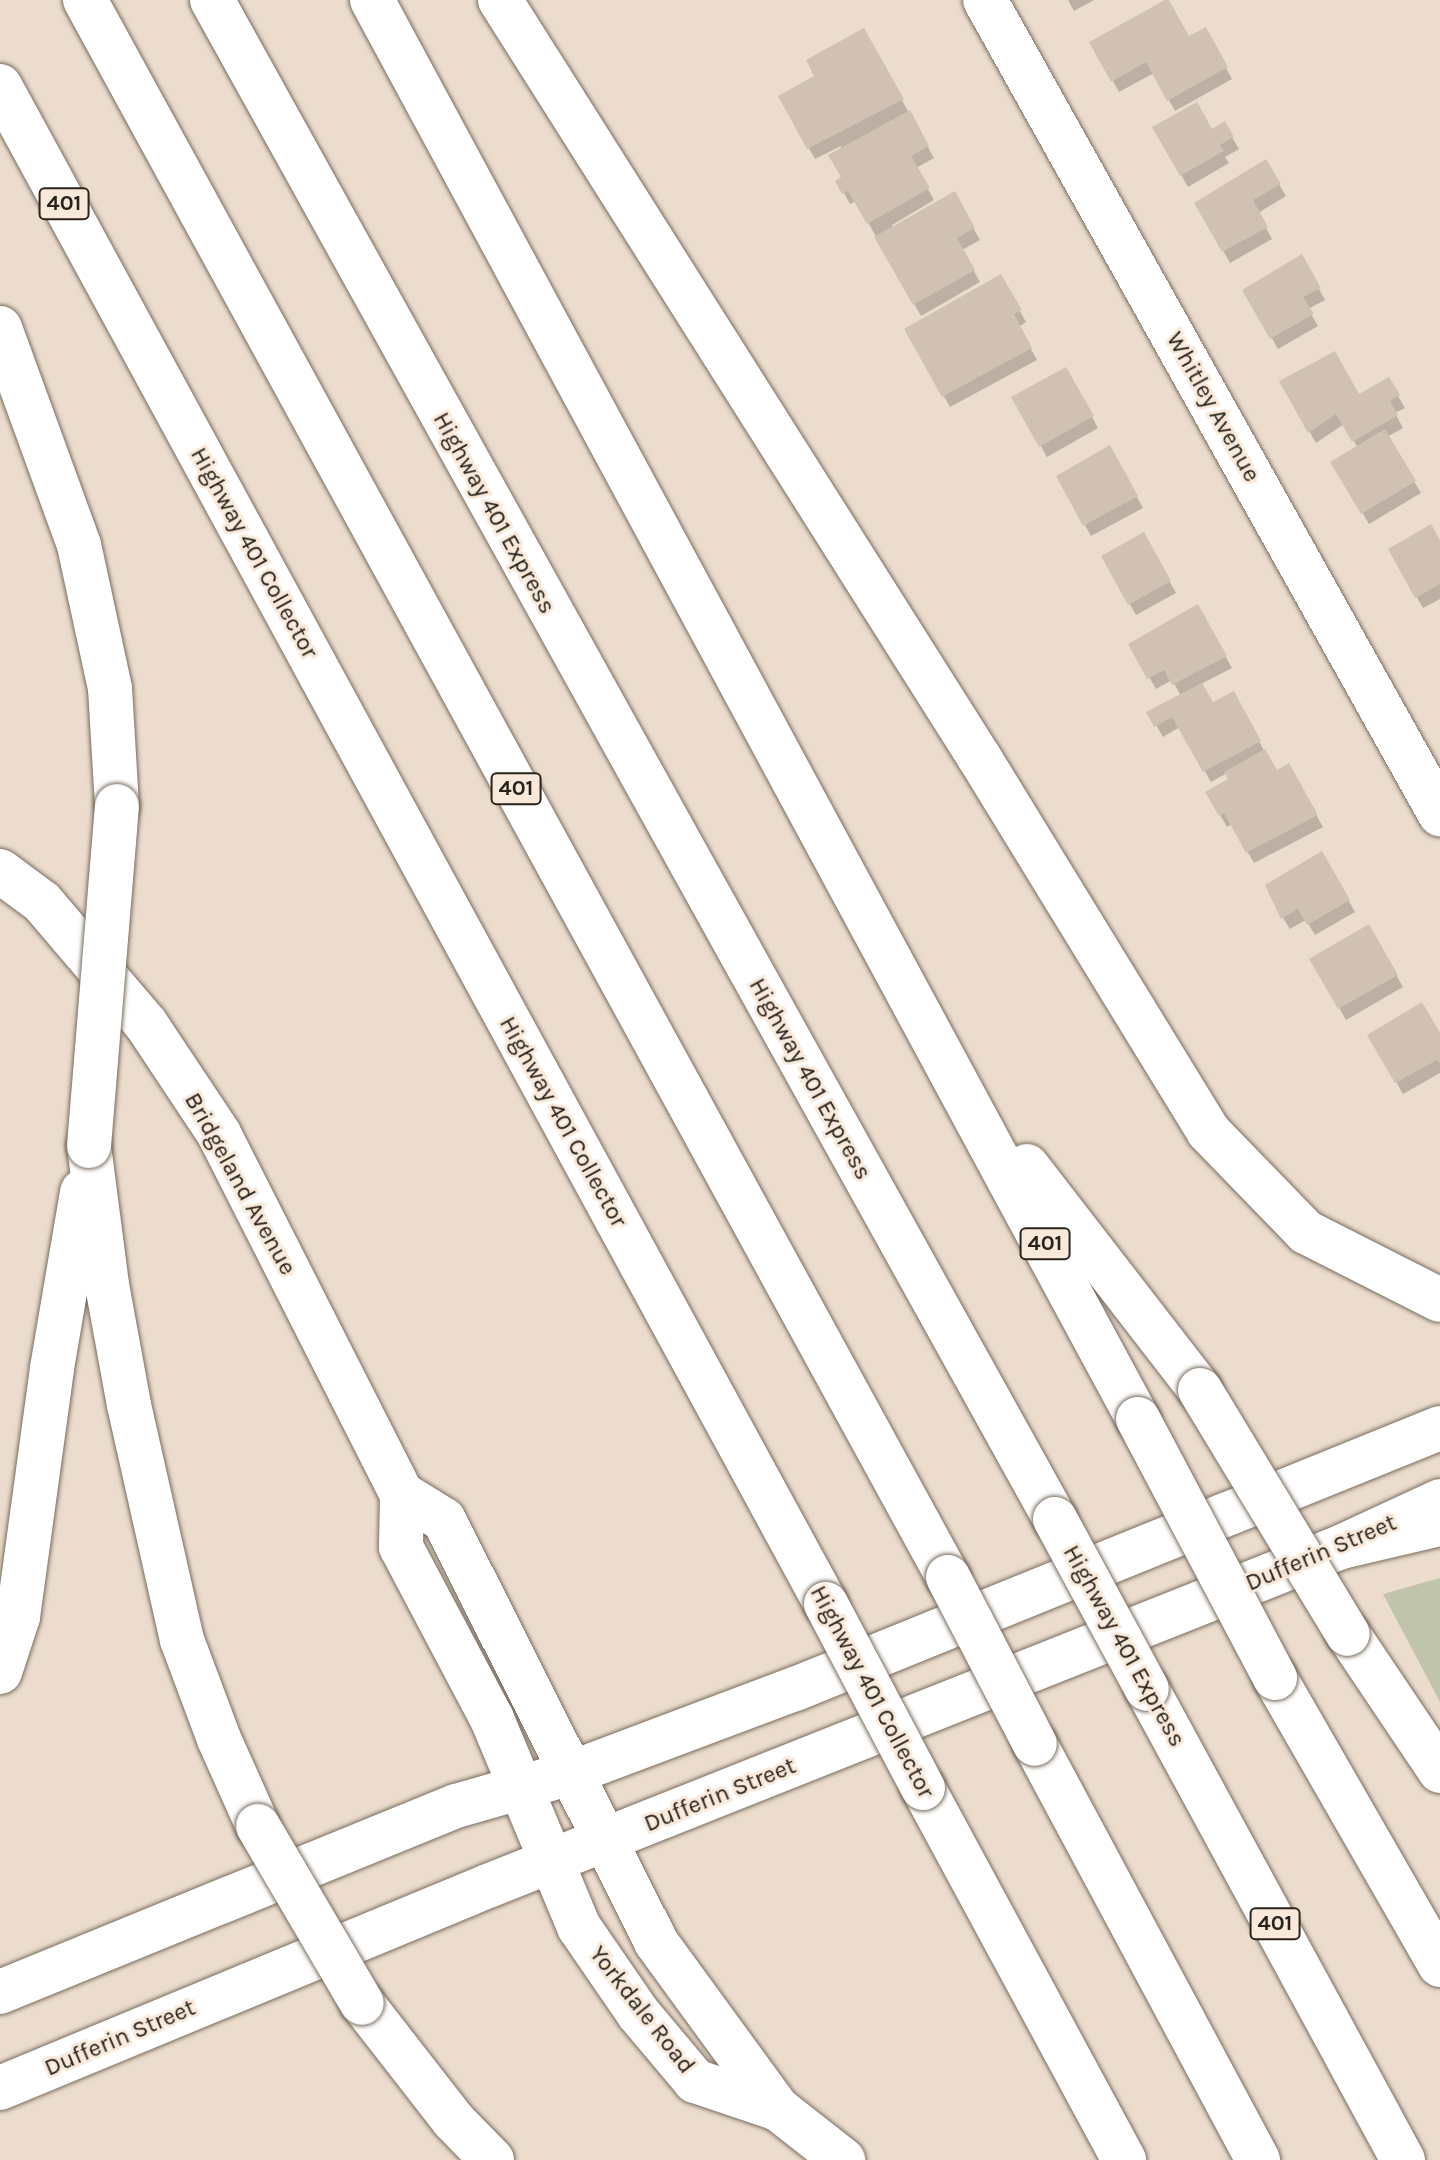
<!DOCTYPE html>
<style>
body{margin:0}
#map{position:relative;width:1440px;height:2160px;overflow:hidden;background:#ebdccd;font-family:Karla,sans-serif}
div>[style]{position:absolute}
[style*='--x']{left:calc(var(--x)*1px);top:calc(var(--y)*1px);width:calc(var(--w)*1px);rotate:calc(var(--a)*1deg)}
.green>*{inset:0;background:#c0c4aa}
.shadow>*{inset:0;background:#0003}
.building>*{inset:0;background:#d1c1b3}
.roads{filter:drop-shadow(0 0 2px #796c5e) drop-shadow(0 0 2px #796c5e)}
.minor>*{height:44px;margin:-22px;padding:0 22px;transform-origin:22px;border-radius:22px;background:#fff}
.major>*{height:44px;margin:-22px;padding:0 22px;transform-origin:22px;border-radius:22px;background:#fff}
.highway>*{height:44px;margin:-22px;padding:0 22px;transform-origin:22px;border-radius:22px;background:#fff}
.bridges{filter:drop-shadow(0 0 2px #796c5e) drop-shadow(0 0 2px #796c5e)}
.highway-bridge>*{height:44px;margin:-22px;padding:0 22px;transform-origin:22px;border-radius:22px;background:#fff}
span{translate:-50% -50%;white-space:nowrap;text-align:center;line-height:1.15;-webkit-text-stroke:6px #f9e9da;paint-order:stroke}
.shield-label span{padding:2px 6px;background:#f9e9da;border:2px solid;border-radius:6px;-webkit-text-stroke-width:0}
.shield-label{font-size:22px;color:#28231d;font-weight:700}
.street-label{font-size:24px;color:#28231d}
</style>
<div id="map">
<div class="green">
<i style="clip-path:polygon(1440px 1578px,1440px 1702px,1383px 1594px)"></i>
</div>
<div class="shadow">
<i style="clip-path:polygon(1068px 0,1094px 0,1074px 11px)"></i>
<i style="clip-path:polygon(1205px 29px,1232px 79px,1175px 111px,1154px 73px,1119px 92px,1092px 43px,1189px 39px)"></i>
<i style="clip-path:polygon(863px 30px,934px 158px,916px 168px,934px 200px,892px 225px,894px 228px,954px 194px,980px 240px,962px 250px,980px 282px,921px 316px,856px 201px,850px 204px,837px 181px,843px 178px,841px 146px,815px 159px,780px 97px,817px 76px)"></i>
<i style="clip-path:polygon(1224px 124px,1239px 149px,1225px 157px,1229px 163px,1188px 187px,1155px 128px,1212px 131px)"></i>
<i style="clip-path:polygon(1265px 161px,1286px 196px,1258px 213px,1272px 239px,1230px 263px,1197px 203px)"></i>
<i style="clip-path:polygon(1301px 257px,1325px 300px,1308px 309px,1318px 326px,1278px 349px,1245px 290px)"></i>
<i style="clip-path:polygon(1000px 276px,1026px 322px,1019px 327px,1037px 360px,950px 407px,907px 330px)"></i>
<i style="clip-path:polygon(1066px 369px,1098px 428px,1047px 457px,1014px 398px)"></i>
<i style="clip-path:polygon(1388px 379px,1405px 408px,1395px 413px,1403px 428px,1387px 437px,1421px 493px,1369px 524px,1333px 463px,1358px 448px,1344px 424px,1316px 443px,1281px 382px,1358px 396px)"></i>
<i style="clip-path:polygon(1109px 447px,1143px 508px,1091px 536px,1058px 477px)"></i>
<i style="clip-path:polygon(1143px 535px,1176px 593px,1136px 615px,1103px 557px)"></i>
<i style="clip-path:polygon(1440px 544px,1440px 599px,1423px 608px,1390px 550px)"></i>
<i style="clip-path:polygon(1198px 607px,1232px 668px,1201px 684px,1213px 705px,1233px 694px,1276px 772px,1288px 765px,1323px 827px,1254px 863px,1232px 824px,1227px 827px,1208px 793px,1231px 780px,1227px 773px,1211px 782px,1180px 727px,1163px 737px,1149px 713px,1181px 696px,1172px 680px,1156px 689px,1131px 645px)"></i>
<i style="clip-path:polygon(1322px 854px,1355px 912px,1315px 935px,1306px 920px,1290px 929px,1283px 918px)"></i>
<i style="clip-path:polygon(1369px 927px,1403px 987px,1346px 1020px,1312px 960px)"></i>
<i style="clip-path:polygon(1370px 1035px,1440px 1037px,1440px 1073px,1403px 1094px)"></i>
</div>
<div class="building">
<i style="clip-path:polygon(1165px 0,1169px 0,1189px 36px,1206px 27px,1228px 67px,1167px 101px,1146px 62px,1111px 82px,1089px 42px)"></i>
<i style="clip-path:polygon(864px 28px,904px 99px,807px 149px,778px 96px,814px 76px,806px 60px)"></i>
<i style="clip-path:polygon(1197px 102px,1212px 129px,1225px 121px,1234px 137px,1220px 145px,1224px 151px,1180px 176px,1152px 127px)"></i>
<i style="clip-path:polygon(910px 110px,929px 146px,911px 156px,930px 188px,867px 224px,848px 191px,842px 194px,835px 181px,841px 177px,828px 155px)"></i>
<i style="clip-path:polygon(1266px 159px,1281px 184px,1253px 200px,1268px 227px,1222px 252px,1194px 203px)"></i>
<i style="clip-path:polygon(955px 191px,975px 228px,957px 238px,975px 270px,913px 305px,874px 237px)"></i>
<i style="clip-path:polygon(1302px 254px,1321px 288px,1303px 297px,1314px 314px,1270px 339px,1242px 290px)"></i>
<i style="clip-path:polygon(1001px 274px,1022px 310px,1014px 314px,1032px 348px,942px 397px,904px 329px)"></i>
<i style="clip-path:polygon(1335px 351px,1359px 394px,1389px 377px,1400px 395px,1390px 401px,1398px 415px,1352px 442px,1336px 414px,1308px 433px,1279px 381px)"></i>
<i style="clip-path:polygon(1066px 367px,1094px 416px,1039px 447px,1011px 397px)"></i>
<i style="clip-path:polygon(1385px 429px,1416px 481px,1361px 514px,1330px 462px)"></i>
<i style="clip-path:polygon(1110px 445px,1138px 496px,1083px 526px,1056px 476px)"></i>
<i style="clip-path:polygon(1431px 524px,1440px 540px,1440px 584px,1415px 598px,1388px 549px)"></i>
<i style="clip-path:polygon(1144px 532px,1171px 581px,1128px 605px,1101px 556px)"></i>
<i style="clip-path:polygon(1198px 604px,1227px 656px,1172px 685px,1164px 670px,1147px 679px,1128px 644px)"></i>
<i style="clip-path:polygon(1202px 683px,1213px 702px,1234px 691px,1261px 741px,1203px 772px,1172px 717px,1154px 727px,1146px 712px)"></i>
<i style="clip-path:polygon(1265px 749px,1277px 770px,1289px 763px,1318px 815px,1246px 853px,1224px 813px,1219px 816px,1205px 792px,1228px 779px,1224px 772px)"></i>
<i style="clip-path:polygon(1322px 851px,1350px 900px,1307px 925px,1298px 909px,1281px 919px,1265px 885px)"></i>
<i style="clip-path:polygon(1369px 924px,1398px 975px,1338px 1009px,1309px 959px)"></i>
<i style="clip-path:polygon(1422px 1002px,1440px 1033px,1440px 1064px,1437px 1060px,1395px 1083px,1367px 1035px)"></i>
</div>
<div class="roads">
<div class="minor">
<i style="--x:985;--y:0;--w:933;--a:60.8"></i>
<i style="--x:0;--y:871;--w:52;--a:36.4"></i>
<i style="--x:42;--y:902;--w:160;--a:49.6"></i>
<i style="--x:146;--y:1024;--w:132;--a:56.4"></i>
<i style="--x:219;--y:1134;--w:404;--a:63.1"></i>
<i style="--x:402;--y:1494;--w:53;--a:91.1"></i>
<i style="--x:401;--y:1547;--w:195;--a:62.1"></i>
<i style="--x:492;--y:1719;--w:225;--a:67.3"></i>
<i style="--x:579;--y:1927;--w:104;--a:55.5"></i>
<i style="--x:638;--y:2013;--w:89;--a:50"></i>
<i style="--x:695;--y:2081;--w:88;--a:18.6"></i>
<i style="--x:402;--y:1494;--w:49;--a:31.8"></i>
<i style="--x:444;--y:1520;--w:472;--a:63.3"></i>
<i style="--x:656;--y:1942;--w:207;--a:53.9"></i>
<i style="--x:778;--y:2109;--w:83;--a:38.1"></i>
</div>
<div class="major">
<i style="--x:0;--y:1992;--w:492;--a:-22.2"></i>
<i style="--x:456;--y:1806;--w:120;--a:-16"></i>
<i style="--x:571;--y:1773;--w:239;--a:-20.6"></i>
<i style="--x:795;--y:1689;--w:696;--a:-22.03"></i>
<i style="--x:0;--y:2088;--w:528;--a:-22.49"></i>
<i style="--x:488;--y:1886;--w:918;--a:-21.67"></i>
<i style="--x:1341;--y:1547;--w:109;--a:-24.9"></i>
</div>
<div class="highway">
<i style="--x:85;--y:0;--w:1798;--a:61.31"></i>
<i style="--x:212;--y:0;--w:1737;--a:60.97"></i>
<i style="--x:372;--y:0;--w:1613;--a:61.64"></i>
<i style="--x:500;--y:0;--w:896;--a:57.68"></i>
<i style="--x:979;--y:757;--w:439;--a:58.5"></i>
<i style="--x:1208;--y:1131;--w:141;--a:45.9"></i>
<i style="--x:1306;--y:1232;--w:150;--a:26.9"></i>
<i style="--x:0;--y:86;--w:1728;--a:61.45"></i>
<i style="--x:0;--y:328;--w:231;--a:70"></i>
<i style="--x:79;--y:545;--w:146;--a:77.8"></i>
<i style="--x:110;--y:688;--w:118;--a:86.6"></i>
<i style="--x:89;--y:1146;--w:140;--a:82.6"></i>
<i style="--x:107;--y:1285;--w:122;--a:79.6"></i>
<i style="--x:129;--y:1405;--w:241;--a:77.3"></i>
<i style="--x:182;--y:1640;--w:106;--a:69.5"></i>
<i style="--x:219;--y:1739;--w:95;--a:65.9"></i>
<i style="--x:1027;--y:1166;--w:283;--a:52.3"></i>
<i style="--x:1341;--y:1547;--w:102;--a:-13.1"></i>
<i style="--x:1348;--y:1634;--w:165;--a:56.1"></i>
<i style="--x:0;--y:1672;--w:58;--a:-71.9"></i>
<i style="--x:18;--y:1617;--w:251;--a:-82.2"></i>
<i style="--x:52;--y:1368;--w:179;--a:-80.3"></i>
<i style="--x:1275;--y:1678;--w:331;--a:60.1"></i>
<i style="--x:1147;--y:1689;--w:536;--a:61.47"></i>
<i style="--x:1035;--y:1744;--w:472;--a:61.8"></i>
<i style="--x:923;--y:1788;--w:423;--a:61.6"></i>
<i style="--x:362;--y:2003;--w:148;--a:52.1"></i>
<i style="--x:453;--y:2120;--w:56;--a:45.7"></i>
</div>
</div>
<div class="bridges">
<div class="highway-bridge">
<i style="--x:89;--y:1146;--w:341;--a:-85.3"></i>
<i style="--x:1200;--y:1390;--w:285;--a:58.8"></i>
<i style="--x:1138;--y:1419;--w:293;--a:62.1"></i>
<i style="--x:1055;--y:1519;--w:193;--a:61.6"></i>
<i style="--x:948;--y:1577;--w:188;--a:62.5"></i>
<i style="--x:826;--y:1604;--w:208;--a:62.2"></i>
<i style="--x:258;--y:1826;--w:205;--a:59.6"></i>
</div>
</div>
<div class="shield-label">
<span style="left:64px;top:204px">401</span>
<span style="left:516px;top:789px">401</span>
<span style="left:1045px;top:1244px">401</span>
<span style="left:1275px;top:1924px">401</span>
</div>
<div class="street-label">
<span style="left:1213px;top:407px;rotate:61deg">Whitley Avenue</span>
<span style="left:494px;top:513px;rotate:61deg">Highway 401 Express</span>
<span style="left:254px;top:553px;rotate:61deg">Highway 401 Collector</span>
<span style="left:810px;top:1079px;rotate:61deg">Highway 401 Express</span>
<span style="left:563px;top:1122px;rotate:61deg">Highway 401 Collector</span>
<span style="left:240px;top:1184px;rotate:61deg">Bridgeland Avenue</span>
<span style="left:1321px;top:1553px;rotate:-23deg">Dufferin Street</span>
<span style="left:1124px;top:1646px;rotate:61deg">Highway 401 Express</span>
<span style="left:872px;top:1692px;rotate:62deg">Highway 401 Collector</span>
<span style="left:720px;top:1795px;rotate:-22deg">Dufferin Street</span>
<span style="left:642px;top:2010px;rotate:52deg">Yorkdale Road</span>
<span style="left:120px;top:2038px;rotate:-23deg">Dufferin Street</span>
</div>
</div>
